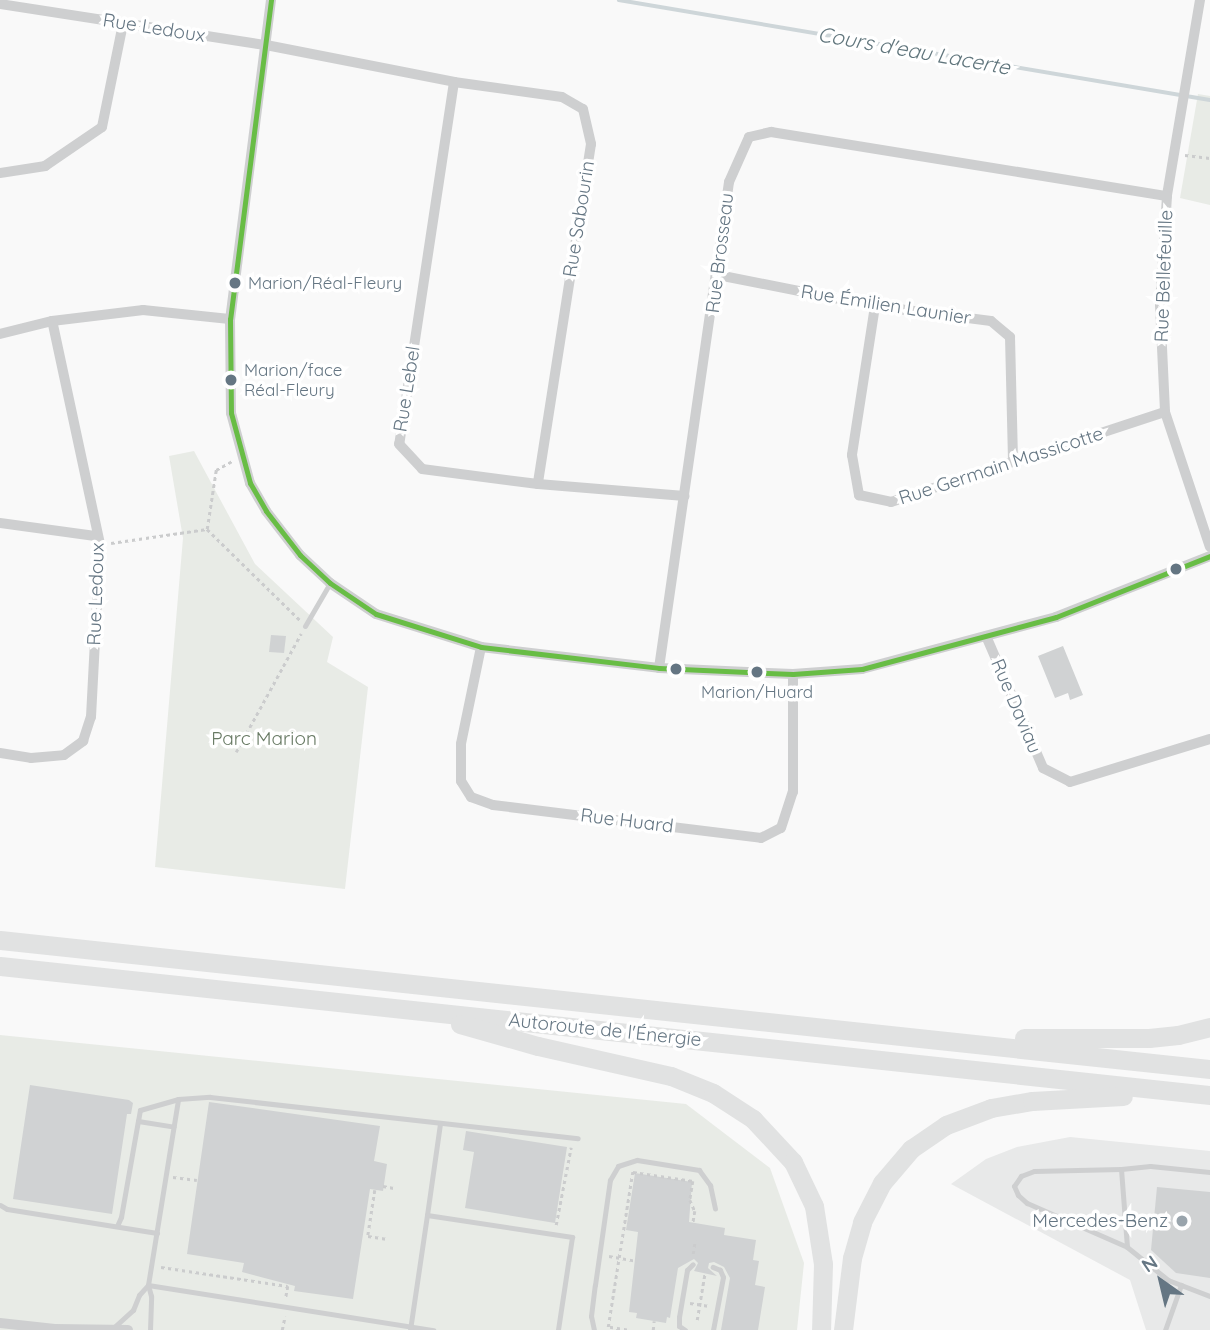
<!DOCTYPE html>
<meta charset="utf-8">
<style>
body{margin:0}
#map{position:relative;width:1210px;height:1330px;overflow:hidden;background:#f9f9f9;font-family:Quicksand,sans-serif}
div>[style]{position:absolute}
[style*='--x']{left:calc(var(--x)*1px);top:calc(var(--y)*1px);width:calc(var(--w)*1px);rotate:calc(var(--a)*1deg)}
.built>*{inset:0;background:#e8e9e9}
.green>*{inset:0;background:#e8ebe6}
.stream>*{height:3.5px;margin:-1.75px;padding:0 1.75px;transform-origin:1.75px;border-radius:1.75px;background:#ced6d9}
.building>*{inset:0;background:#d0d2d3}
.path>*{height:2.5px;margin-top:-1.25px;transform-origin:0;background:repeating-linear-gradient(90deg,#cbcccd 0 3.5px,transparent 0 7px)}
.lane>*{height:5px;margin:-2.5px;padding:0 2.5px;transform-origin:2.5px;border-radius:2.5px;background:#cecfd0}
.street>*{height:10px;margin:-5px;padding:0 5px;transform-origin:5px;border-radius:5px;background:#cecfd0}
.highway>*{height:19px;margin:-9.5px;padding:0 9.5px;transform-origin:9.5px;border-radius:9.5px;background:#e1e2e2}
.bus-1>*{height:5px;margin:-2.5px;padding:0 2.5px;transform-origin:2.5px;border-radius:2.5px;background:#68bd45}
.dots>*{width:19px;height:19px;translate:-50% -50%;box-sizing:border-box;border:4px solid #fff;border-radius:50%}
span{translate:-50% -50%;white-space:nowrap;text-align:center;line-height:1.15;-webkit-text-stroke:7px #fff;paint-order:stroke}
.bus-label{font-size:17px;color:#657683}
.left{translate:0 -50%;text-align:left}
.street-label{font-size:19px;color:#657683}
.park-label{font-size:19px;color:#687a64}
.poi-label{font-size:19px;color:#657683}
.right{translate:-100% -50%;text-align:right}
.water-label{font-size:21px;color:#60757c;font-style:italic}
.north{position:absolute;left:1126px;top:1246px;width:70px;height:70px;-webkit-text-stroke:5px #fff;paint-order:stroke;rotate:326deg;font-size:19px;font-weight:700;line-height:28px;text-align:center;color:#657683}
.north::after{content:'';display:block;margin:auto;width:24px;height:32px;background:#657683;clip-path:polygon(50% 0,100% 100%,50% 72%,0 100%)}
</style>
<div id="map">
<div class="built">
<i style="clip-path:polygon(1070px 1137px,1210px 1151px,1210px 1330px,1146px 1330px,1130px 1280px,951px 1184px,986px 1159px,1017px 1147px)"></i>
</div>
<div class="green">
<i style="clip-path:polygon(1198px 94px,1210px 96px,1210px 205px,1180px 198px)"></i>
<i style="clip-path:polygon(194px 451px,255px 564px,333px 637px,327px 662px,368px 687px,345px 889px,155px 867px,183px 538px,169px 456px)"></i>
<i style="clip-path:polygon(0 1035px,686px 1104px,770px 1168px,804px 1263px,797px 1330px,0 1330px)"></i>
</div>
<div class="stream">
<i style="--x:619;--y:0;--w:599;--a:9.6"></i>
</div>
<div class="building">
<i style="clip-path:polygon(271px 635px,286px 636px,284px 653px,269px 652px)"></i>
<i style="clip-path:polygon(1063px 646px,1083px 695px,1070px 700px,1068px 693px,1055px 698px,1038px 656px)"></i>
<i style="clip-path:polygon(30px 1085px,129px 1100px,133px 1103px,131px 1114px,127px 1114px,112px 1214px,13px 1199px)"></i>
<i style="clip-path:polygon(209px 1102px,380px 1126px,374px 1161px,387px 1164px,383px 1191px,370px 1189px,353px 1299px,294px 1291px,295px 1286px,242px 1272px,244px 1263px,187px 1254px)"></i>
<i style="clip-path:polygon(466px 1131px,567px 1147px,555px 1223px,465px 1208px,474px 1152px,463px 1150px)"></i>
<i style="clip-path:polygon(635px 1173px,692px 1182px,689px 1222px,725px 1228px,724px 1235px,756px 1240px,753px 1260px,759px 1261px,755px 1285px,765px 1287px,758px 1330px,721px 1330px,730px 1278px,724px 1267px,714px 1262px,709px 1263px,708px 1268px,717px 1276px,694px 1271px,698px 1263px,694px 1259px,678px 1268px,670px 1318px,667px 1317px,666px 1323px,636px 1318px,637px 1313px,629px 1312px,638px 1232px,626px 1230px)"></i>
<i style="clip-path:polygon(1157px 1187px,1210px 1192px,1210px 1278px,1176px 1273px,1151px 1250px)"></i>
</div>
<div class="path">
<i style="--x:1185;--y:155;--w:25;--a:7"></i>
<i style="--x:207;--y:529;--w:130;--a:44.4"></i>
<i style="--x:111;--y:543;--w:97;--a:-8.3"></i>
<i style="--x:207;--y:529;--w:60;--a:-81.3"></i>
<i style="--x:216;--y:470;--w:18;--a:-29"></i>
<i style="--x:236;--y:752;--w:135;--a:-61.2"></i>
<i style="--x:633;--y:1172;--w:61;--a:8.5"></i>
<i style="--x:693;--y:1181;--w:19;--a:99"></i>
<i style="--x:690;--y:1200;--w:12;--a:66"></i>
<i style="--x:695;--y:1211;--w:12;--a:99"></i>
<i style="--x:173;--y:1177;--w:24;--a:7"></i>
<i style="--x:383;--y:1186;--w:11;--a:10"></i>
<i style="--x:375;--y:1190;--w:47;--a:98.7"></i>
<i style="--x:368;--y:1236;--w:18;--a:9"></i>
<i style="--x:556;--y:1225;--w:79;--a:-79.1"></i>
<i style="--x:693;--y:1254;--w:14;--a:-82"></i>
<i style="--x:609;--y:1256;--w:28;--a:10"></i>
<i style="--x:161;--y:1267;--w:128;--a:8.5"></i>
<i style="--x:288;--y:1286;--w:11;--a:100"></i>
<i style="--x:690;--y:1303;--w:18;--a:9"></i>
<i style="--x:697;--y:1320;--w:49;--a:-80.5"></i>
<i style="--x:282;--y:1330;--w:14;--a:-78"></i>
<i style="--x:627;--y:1330;--w:19;--a:-171"></i>
<i style="--x:608;--y:1327;--w:160;--a:-81"></i>
<i style="--x:653;--y:1330;--w:9;--a:-84"></i>
</div>
<div class="lane">
<i style="--x:305;--y:626;--w:50;--a:-59.8"></i>
<i style="--x:138;--y:1121;--w:11;--a:-80"></i>
<i style="--x:140;--y:1110;--w:40;--a:-16"></i>
<i style="--x:178;--y:1099;--w:32;--a:-4"></i>
<i style="--x:210;--y:1097;--w:370;--a:6.4"></i>
<i style="--x:1121;--y:1169;--w:87;--a:178.7"></i>
<i style="--x:1034;--y:1171;--w:14;--a:159"></i>
<i style="--x:1021;--y:1176;--w:12;--a:125"></i>
<i style="--x:1014;--y:1186;--w:10;--a:66"></i>
<i style="--x:1018;--y:1195;--w:12;--a:42"></i>
<i style="--x:1027;--y:1203;--w:109;--a:23.7"></i>
<i style="--x:1210;--y:1172;--w:60;--a:-174.3"></i>
<i style="--x:1150;--y:1166;--w:29;--a:174"></i>
<i style="--x:1121;--y:1169;--w:78;--a:85.6"></i>
<i style="--x:1127;--y:1247;--w:53;--a:38.8"></i>
<i style="--x:1168;--y:1280;--w:45;--a:20.9"></i>
<i style="--x:0;--y:1205;--w:8;--a:30"></i>
<i style="--x:7;--y:1209;--w:152;--a:9.1"></i>
<i style="--x:427;--y:1215;--w:92;--a:-81.9"></i>
<i style="--x:117;--y:1226;--w:10;--a:-66"></i>
<i style="--x:121;--y:1217;--w:97;--a:-80"></i>
<i style="--x:138;--y:1121;--w:36;--a:9"></i>
<i style="--x:148;--y:1285;--w:289;--a:9"></i>
<i style="--x:113;--y:1328;--w:27;--a:-42"></i>
<i style="--x:133;--y:1310;--w:16;--a:-68"></i>
<i style="--x:139;--y:1295;--w:13;--a:-48"></i>
<i style="--x:150;--y:1330;--w:34;--a:-88"></i>
<i style="--x:151;--y:1296;--w:11;--a:-105"></i>
<i style="--x:148;--y:1285;--w:188;--a:-80.8"></i>
<i style="--x:410;--y:1330;--w:116;--a:-81.6"></i>
<i style="--x:427;--y:1215;--w:147;--a:8.6"></i>
<i style="--x:572;--y:1237;--w:94;--a:98.6"></i>
<i style="--x:594;--y:1330;--w:14;--a:-102"></i>
<i style="--x:591;--y:1316;--w:31;--a:-83"></i>
<i style="--x:595;--y:1285;--w:106;--a:-81.9"></i>
<i style="--x:610;--y:1180;--w:16;--a:-60"></i>
<i style="--x:618;--y:1166;--w:20;--a:-18"></i>
<i style="--x:637;--y:1160;--w:63;--a:9.2"></i>
<i style="--x:699;--y:1170;--w:19;--a:54"></i>
<i style="--x:710;--y:1185;--w:24;--a:78"></i>
<i style="--x:685;--y:1330;--w:7;--a:-146"></i>
<i style="--x:679;--y:1326;--w:9;--a:-90"></i>
<i style="--x:679;--y:1317;--w:48;--a:-80.3"></i>
<i style="--x:687;--y:1270;--w:8;--a:-45"></i>
<i style="--x:713;--y:1330;--w:54;--a:-79.3"></i>
<i style="--x:723;--y:1277;--w:8;--a:-113"></i>
<i style="--x:720;--y:1270;--w:8;--a:-157"></i>
<i style="--x:1165;--y:1330;--w:48;--a:-70.4"></i>
</div>
<div class="street">
<i style="--x:271;--y:0;--w:322;--a:97.3"></i>
<i style="--x:230;--y:319;--w:94;--a:89.4"></i>
<i style="--x:231;--y:413;--w:73;--a:74.8"></i>
<i style="--x:250;--y:483;--w:32;--a:60"></i>
<i style="--x:266;--y:511;--w:56;--a:52.3"></i>
<i style="--x:300;--y:555;--w:41;--a:43"></i>
<i style="--x:330;--y:583;--w:55;--a:34"></i>
<i style="--x:376;--y:614;--w:110;--a:17.4"></i>
<i style="--x:481;--y:647;--w:179;--a:6.7"></i>
<i style="--x:659;--y:668;--w:134;--a:2.6"></i>
<i style="--x:793;--y:674;--w:69;--a:-4.1"></i>
<i style="--x:862;--y:669;--w:201;--a:-15"></i>
<i style="--x:1056;--y:617;--w:166;--a:-21.6"></i>
<i style="--x:1200;--y:0;--w:199;--a:99.6"></i>
<i style="--x:1167;--y:196;--w:109;--a:93.7"></i>
<i style="--x:1160;--y:305;--w:107;--a:87.3"></i>
<i style="--x:1165;--y:412;--w:142;--a:71.6"></i>
<i style="--x:0;--y:4;--w:269;--a:8.8"></i>
<i style="--x:266;--y:45;--w:192;--a:11.1"></i>
<i style="--x:454;--y:82;--w:109;--a:7.9"></i>
<i style="--x:562;--y:97;--w:24;--a:30"></i>
<i style="--x:583;--y:109;--w:36;--a:77"></i>
<i style="--x:591;--y:144;--w:344;--a:98.9"></i>
<i style="--x:454;--y:82;--w:366;--a:98.6"></i>
<i style="--x:399;--y:444;--w:34;--a:47"></i>
<i style="--x:422;--y:469;--w:117;--a:7.4"></i>
<i style="--x:538;--y:484;--w:147;--a:4.7"></i>
<i style="--x:0;--y:173;--w:46;--a:-8.8"></i>
<i style="--x:45;--y:166;--w:69;--a:-34.4"></i>
<i style="--x:102;--y:127;--w:105;--a:-78.5"></i>
<i style="--x:718;--y:275;--w:160;--a:11.2"></i>
<i style="--x:875;--y:306;--w:117;--a:7.4"></i>
<i style="--x:991;--y:321;--w:25;--a:40"></i>
<i style="--x:1010;--y:337;--w:123;--a:88.6"></i>
<i style="--x:875;--y:306;--w:151;--a:98.8"></i>
<i style="--x:852;--y:455;--w:41;--a:80.1"></i>
<i style="--x:859;--y:495;--w:33;--a:12"></i>
<i style="--x:891;--y:502;--w:288;--a:-18.2"></i>
<i style="--x:0;--y:334;--w:54;--a:-14"></i>
<i style="--x:52;--y:321;--w:92;--a:-6.9"></i>
<i style="--x:143;--y:310;--w:87;--a:5.9"></i>
<i style="--x:0;--y:523;--w:96;--a:7.8"></i>
<i style="--x:95;--y:536;--w:7;--a:56"></i>
<i style="--x:986;--y:636;--w:144;--a:66.6"></i>
<i style="--x:1043;--y:768;--w:30;--a:27"></i>
<i style="--x:1070;--y:782;--w:146;--a:-17.1"></i>
<i style="--x:481;--y:647;--w:99;--a:101.7"></i>
<i style="--x:461;--y:744;--w:37;--a:90"></i>
<i style="--x:461;--y:781;--w:19;--a:58"></i>
<i style="--x:471;--y:797;--w:23;--a:20"></i>
<i style="--x:493;--y:805;--w:270;--a:7"></i>
<i style="--x:761;--y:838;--w:22;--a:-27"></i>
<i style="--x:781;--y:828;--w:38;--a:-72"></i>
<i style="--x:793;--y:792;--w:118;--a:-90"></i>
<i style="--x:659;--y:668;--w:491;--a:-81.8"></i>
<i style="--x:729;--y:182;--w:49;--a:-66"></i>
<i style="--x:749;--y:137;--w:23;--a:-13"></i>
<i style="--x:771;--y:132;--w:401;--a:9.2"></i>
<i style="--x:0;--y:753;--w:31;--a:9"></i>
<i style="--x:31;--y:758;--w:33;--a:-5"></i>
<i style="--x:64;--y:755;--w:24;--a:-36"></i>
<i style="--x:83;--y:741;--w:25;--a:-72"></i>
<i style="--x:91;--y:717;--w:173;--a:-87"></i>
<i style="--x:100;--y:544;--w:228;--a:-102.1"></i>
<i style="--x:0;--y:1323;--w:55;--a:6.2"></i>
<i style="--x:55;--y:1329;--w:73;--a:0.8"></i>
</div>
<div class="highway">
<i style="--x:0;--y:940;--w:1217;--a:6.09"></i>
<i style="--x:0;--y:966;--w:1217;--a:6.09"></i>
<i style="--x:460;--y:1024;--w:81;--a:15.8"></i>
<i style="--x:538;--y:1046;--w:136;--a:12.7"></i>
<i style="--x:671;--y:1076;--w:45;--a:22"></i>
<i style="--x:713;--y:1093;--w:48;--a:33"></i>
<i style="--x:753;--y:1119;--w:59;--a:47.1"></i>
<i style="--x:793;--y:1162;--w:49;--a:64.5"></i>
<i style="--x:814;--y:1206;--w:59;--a:81.2"></i>
<i style="--x:823;--y:1264;--w:66;--a:91.7"></i>
<i style="--x:1024;--y:1038;--w:125;--a:0"></i>
<i style="--x:1149;--y:1038;--w:29;--a:-6"></i>
<i style="--x:1178;--y:1035;--w:33;--a:-14"></i>
<i style="--x:843;--y:1330;--w:73;--a:-82.9"></i>
<i style="--x:852;--y:1258;--w:37;--a:-74"></i>
<i style="--x:862;--y:1222;--w:44;--a:-62.9"></i>
<i style="--x:882;--y:1183;--w:45;--a:-49.5"></i>
<i style="--x:911;--y:1149;--w:42;--a:-34.4"></i>
<i style="--x:946;--y:1125;--w:48;--a:-20.7"></i>
<i style="--x:991;--y:1108;--w:42;--a:-9.7"></i>
<i style="--x:1032;--y:1101;--w:91;--a:-3.1"></i>
</div>
<div class="bus-1">
<i style="--x:271;--y:0;--w:322;--a:97.3"></i>
<i style="--x:230;--y:319;--w:94;--a:89.4"></i>
<i style="--x:231;--y:413;--w:73;--a:74.8"></i>
<i style="--x:250;--y:483;--w:32;--a:60"></i>
<i style="--x:266;--y:511;--w:56;--a:52.3"></i>
<i style="--x:300;--y:555;--w:41;--a:43"></i>
<i style="--x:330;--y:583;--w:55;--a:34"></i>
<i style="--x:376;--y:614;--w:110;--a:17.4"></i>
<i style="--x:481;--y:647;--w:179;--a:6.7"></i>
<i style="--x:659;--y:668;--w:134;--a:2.6"></i>
<i style="--x:793;--y:674;--w:69;--a:-4.1"></i>
<i style="--x:862;--y:669;--w:201;--a:-15"></i>
<i style="--x:1056;--y:617;--w:166;--a:-21.6"></i>
</div>
<div class="dots">
<i style="left:235px;top:283px;background:#657683"></i>
<i style="left:231px;top:380px;background:#657683"></i>
<i style="left:1176px;top:569px;background:#657683"></i>
<i style="left:676px;top:669px;background:#657683"></i>
<i style="left:757px;top:672px;background:#657683"></i>
<i style="left:1182px;top:1221px;background:#99a4ac"></i>
</div>
<div class="bus-label">
<span class="left" style="left:248px;top:283px">Marion/Réal-Fleury</span>
<span class="left" style="left:244px;top:380px">Marion/face<br>Réal-Fleury</span>
<span style="left:757px;top:692px">Marion/Huard</span>
</div>
<div class="street-label">
<span style="left:154px;top:28px;rotate:9deg">Rue Ledoux</span>
<span style="left:579px;top:219px;rotate:-81deg">Rue Sabourin</span>
<span style="left:720px;top:253px;rotate:-83deg">Rue Brosseau</span>
<span style="left:1164px;top:276px;rotate:-88deg">Rue Bellefeuille</span>
<span style="left:886px;top:305px;rotate:9deg">Rue Émilien Launier</span>
<span style="left:407px;top:389px;rotate:-81deg">Rue Lebel</span>
<span style="left:1001px;top:466px;rotate:-18deg">Rue Germain Massicotte</span>
<span style="left:96px;top:594px;rotate:-88deg">Rue Ledoux</span>
<span style="left:1016px;top:706px;rotate:67deg">Rue Daviau</span>
<span style="left:627px;top:821px;rotate:7deg">Rue Huard</span>
<span style="left:605px;top:1030px;rotate:6deg">Autoroute de l'Énergie</span>
</div>
<div class="park-label">
<span style="left:264px;top:739px">Parc Marion</span>
</div>
<div class="poi-label">
<span class="right" style="left:1168px;top:1221px">Mercedes-Benz</span>
</div>
<div class="water-label">
<span style="left:914px;top:50px;rotate:10deg">Cours d'eau Lacerte</span>
</div>
<div class="north">N</div>
</div>
